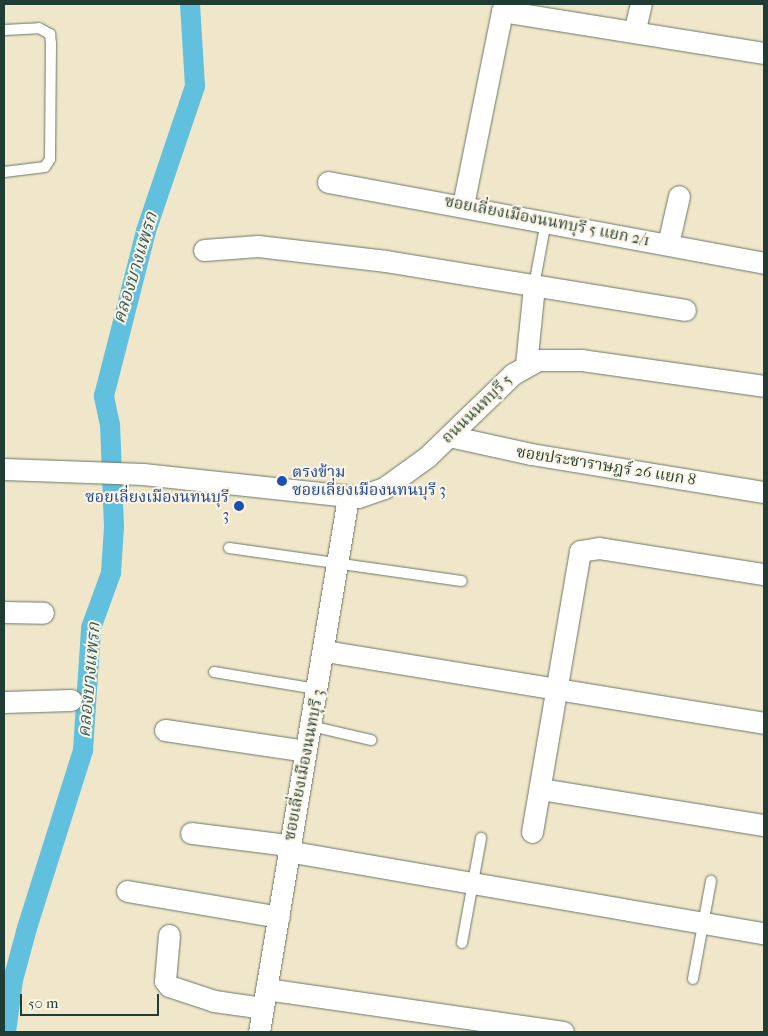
<!DOCTYPE html>
<meta charset="utf-8">
<style>
body{margin:0}
#map{position:relative;width:768px;height:1036px;overflow:hidden;background:#f0e6c9;font-family:"IM FELL French Canon","Noto Serif Thai",serif}
div>[style]{position:absolute}
[style*='--x']{left:calc(var(--x)*1px);top:calc(var(--y)*1px);width:calc(var(--w)*1px);rotate:calc(var(--a)*1deg)}
.canal>*{height:20px;margin:-10px;padding:0 10px;transform-origin:10px;border-radius:10px;background:#60c0de}
.roads{filter:drop-shadow(0 0 1px #687868) drop-shadow(0 0 1px #687868)}
.lane>*{height:10px;margin:-5px;padding:0 5px;transform-origin:5px;border-radius:5px;background:#fff}
.street>*{height:21px;margin:-10.5px;padding:0 10.5px;transform-origin:10.5px;border-radius:10.5px;background:#fff}
.dots>*{width:14px;height:14px;translate:-50% -50%;box-sizing:border-box;border:2px solid #fcf5e5;border-radius:50%}
span{translate:-50% -50%;white-space:nowrap;text-align:center;line-height:1.15;-webkit-text-stroke:4px #fcf5e5;paint-order:stroke}
.street-label{font-size:16px;color:#1f3d34}
.transit-label{font-size:16px;color:#164399}
.left{translate:0 -50%;text-align:left}
.right{translate:-100% -50%;text-align:right}
.water-label{font-size:18px;color:#2f5e5e;font-style:italic}
.frame{position:absolute;inset:0;border:5px solid #1f3d34;pointer-events:none}
.scale{position:absolute;left:20px;top:994px;width:139px;height:22px;box-sizing:border-box;border:2px solid #1f3d34;border-top:0;padding-left:6px;font-size:15px;line-height:18px;white-space:nowrap;color:#1f3d34;-webkit-text-stroke:4px #fcf5e5;paint-order:stroke}
</style>
<div id="map">
<div class="canal">
<i style="--x:6;--y:1032;--w:52;--a:-82.3"></i>
<i style="--x:13;--y:980;--w:54;--a:-74.9"></i>
<i style="--x:27;--y:928;--w:187;--a:-72.5"></i>
<i style="--x:83;--y:750;--w:122;--a:-86.2"></i>
<i style="--x:91;--y:628;--w:59;--a:-70"></i>
<i style="--x:111;--y:573;--w:46;--a:-86.3"></i>
<i style="--x:114;--y:527;--w:102;--a:-92.2"></i>
<i style="--x:110;--y:425;--w:30;--a:-102"></i>
<i style="--x:104;--y:396;--w:170;--a:-75.7"></i>
<i style="--x:146;--y:231;--w:153;--a:-71.3"></i>
<i style="--x:195;--y:86;--w:82;--a:-93.5"></i>
</div>
<div class="roads">
<div class="lane">
<i style="--x:4;--y:30;--w:35;--a:-3"></i>
<i style="--x:39;--y:28;--w:13;--a:29"></i>
<i style="--x:50;--y:34;--w:9;--a:84"></i>
<i style="--x:51;--y:43;--w:116;--a:90.5"></i>
<i style="--x:50;--y:159;--w:9;--a:122"></i>
<i style="--x:45;--y:167;--w:41;--a:173"></i>
<i style="--x:534;--y:286;--w:66;--a:-79.5"></i>
<i style="--x:229;--y:548;--w:235;--a:8.1"></i>
<i style="--x:214;--y:672;--w:104;--a:9.4"></i>
<i style="--x:311;--y:726;--w:62;--a:13.1"></i>
<i style="--x:462;--y:943;--w:107;--a:-79.7"></i>
<i style="--x:693;--y:979;--w:100;--a:-79.6"></i>
</div>
<div class="street">
<i style="--x:635;--y:29;--w:26;--a:-77"></i>
<i style="--x:328;--y:182;--w:443;--a:10.5"></i>
<i style="--x:463;--y:205;--w:198;--a:-78.6"></i>
<i style="--x:502;--y:11;--w:265;--a:9.1"></i>
<i style="--x:668;--y:244;--w:49;--a:-77.1"></i>
<i style="--x:204;--y:250;--w:54;--a:-4.2"></i>
<i style="--x:258;--y:246;--w:129;--a:6.7"></i>
<i style="--x:386;--y:261;--w:303;--a:9.3"></i>
<i style="--x:526;--y:365;--w:79;--a:-84.2"></i>
<i style="--x:449;--y:436;--w:84;--a:12.4"></i>
<i style="--x:531;--y:454;--w:236;--a:9.3"></i>
<i style="--x:4;--y:469;--w:139;--a:2.1"></i>
<i style="--x:143;--y:474;--w:216;--a:6.1"></i>
<i style="--x:358;--y:497;--w:28;--a:-19"></i>
<i style="--x:384;--y:488;--w:53;--a:-35.8"></i>
<i style="--x:427;--y:457;--w:120;--a:-44"></i>
<i style="--x:513;--y:374;--w:29;--a:-29"></i>
<i style="--x:538;--y:360;--w:44;--a:0"></i>
<i style="--x:582;--y:360;--w:184;--a:8.1"></i>
<i style="--x:4;--y:612;--w:39;--a:1"></i>
<i style="--x:325;--y:651;--w:445;--a:9.3"></i>
<i style="--x:4;--y:702;--w:67;--a:-1.7"></i>
<i style="--x:165;--y:730;--w:142;--a:8.5"></i>
<i style="--x:541;--y:789;--w:226;--a:9.2"></i>
<i style="--x:532;--y:832;--w:285;--a:-80.3"></i>
<i style="--x:580;--y:551;--w:19;--a:-9"></i>
<i style="--x:599;--y:548;--w:167;--a:9"></i>
<i style="--x:191;--y:833;--w:98;--a:7.1"></i>
<i style="--x:287;--y:851;--w:484;--a:9.8"></i>
<i style="--x:127;--y:891;--w:154;--a:9.7"></i>
<i style="--x:169;--y:935;--w:46;--a:95"></i>
<i style="--x:165;--y:981;--w:6;--a:51"></i>
<i style="--x:169;--y:986;--w:47;--a:18.4"></i>
<i style="--x:214;--y:1001;--w:49;--a:8.1"></i>
<i style="--x:266;--y:989;--w:300;--a:8.2"></i>
<i style="--x:259;--y:1032;--w:541;--a:-80.54"></i>
</div>
</div>
<div class="dots">
<i style="left:282px;top:481px;background:#1a4fb4"></i>
<i style="left:239px;top:506px;background:#1a4fb4"></i>
</div>
<div class="street-label">
<span style="left:547px;top:221px;rotate:11deg">ซอยเลี่ยงเมืองนนทบุรี 5 แยก 2/1</span>
<span style="left:477px;top:409px;rotate:-44deg">ถนนนนทบุรี 5</span>
<span style="left:606px;top:466px;rotate:9deg">ซอยประชาราษฎร์ 26 แยก 8</span>
<span style="left:304px;top:765px;rotate:-79deg">ซอยเลี่ยงเมืองนนทบุรี 3</span>
</div>
<div class="transit-label">
<span class="left" style="left:292px;top:481px">ตรงข้าม<br>ซอยเลี่ยงเมืองนทนบุรี 3</span>
<span class="right" style="left:229px;top:506px">ซอยเลี่ยงเมืองนทนบุรี<br>3</span>
</div>
<div class="water-label">
<span style="left:136px;top:268px;rotate:-73deg">คลองบางแพรก</span>
<span style="left:90px;top:680px;rotate:-85deg">คลองบางแพรก</span>
</div>
<div class="frame"></div>
<div class="scale">50 m</div>
</div>
